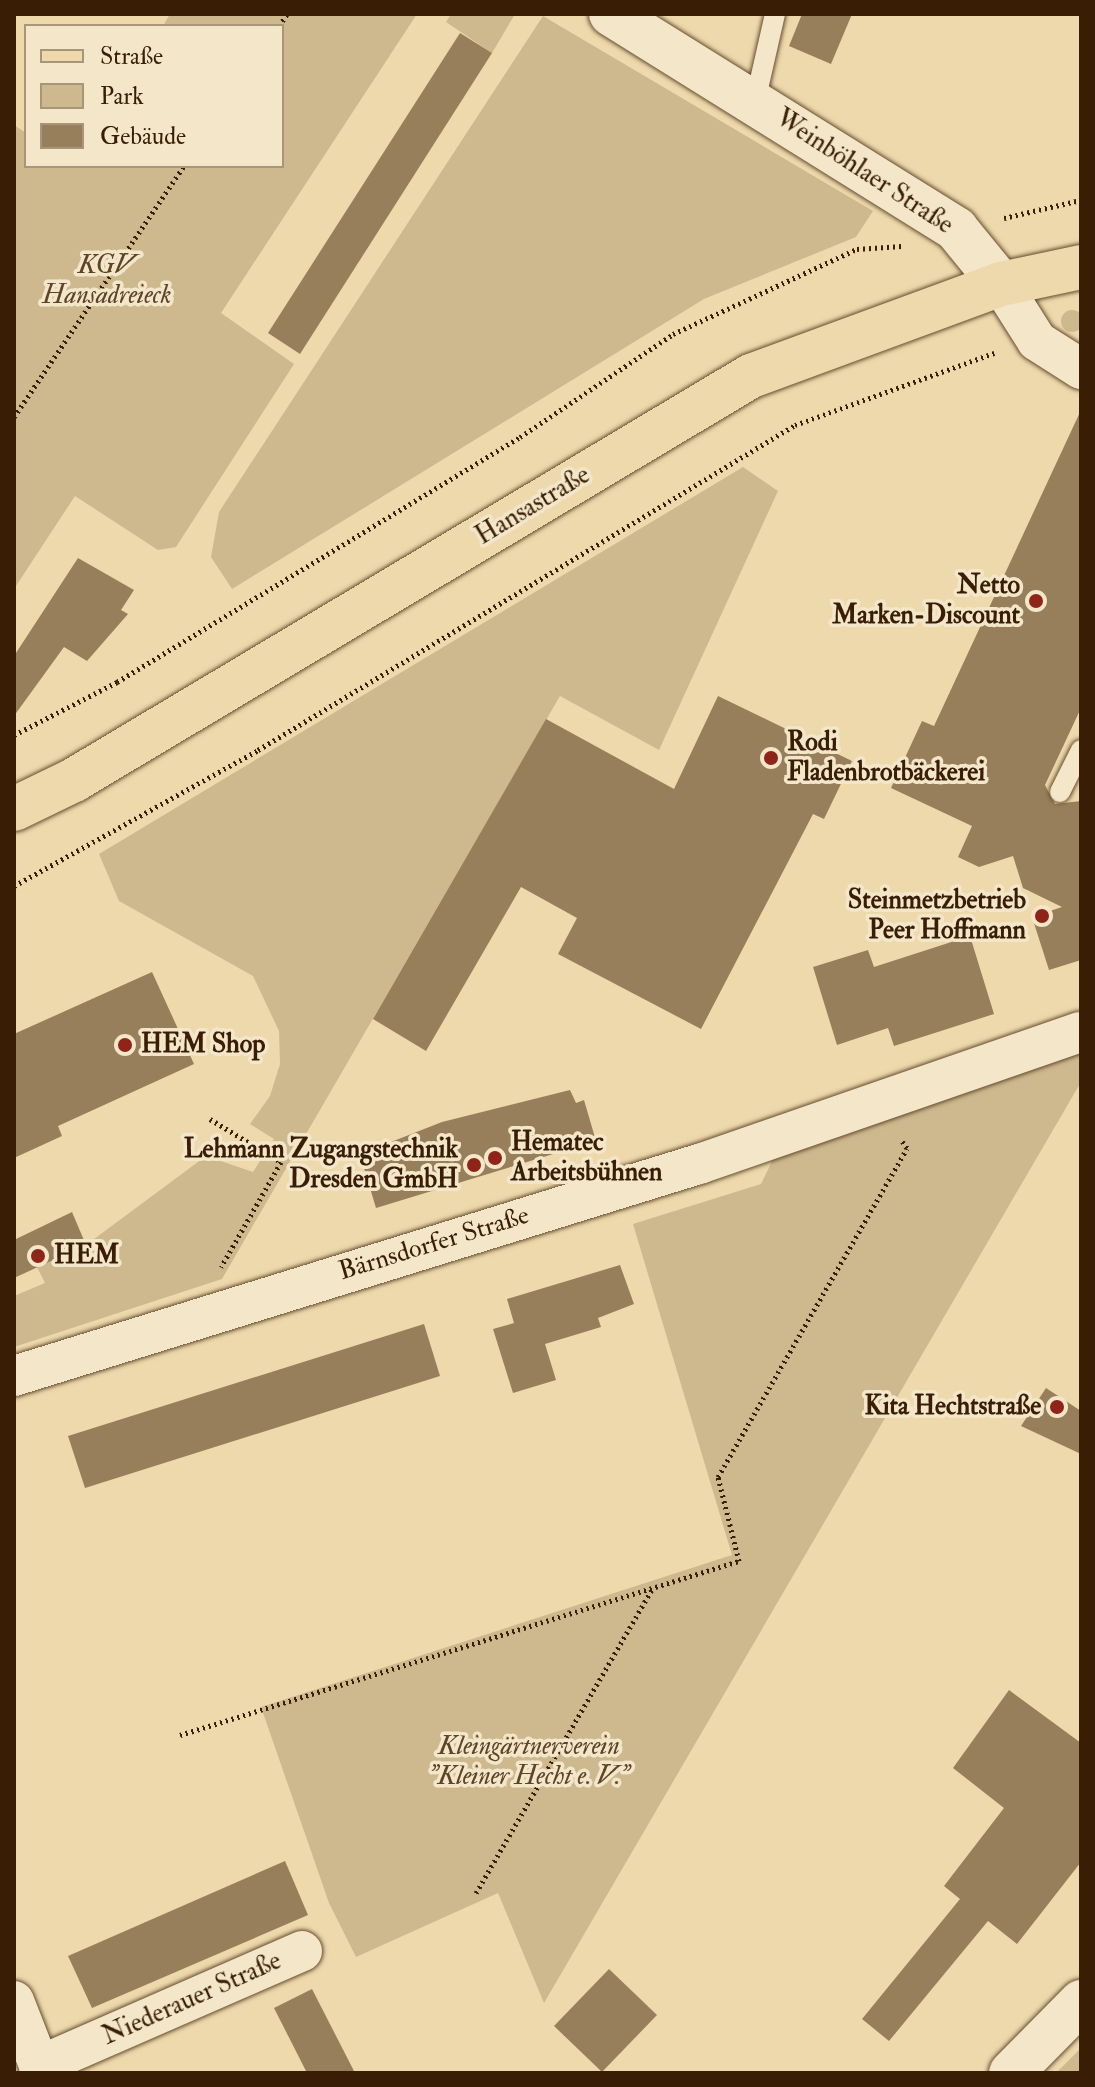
<!DOCTYPE html>
<meta charset="utf-8">
<style>
body{margin:0}
#map{position:relative;width:1095px;height:2087px;overflow:hidden;background:#edd9ac;font-family:"IM FELL Double Pica",serif}
div>[style]{position:absolute}
[style*='--x']{left:calc(var(--x)*1px);top:calc(var(--y)*1px);width:calc(var(--w)*1px);rotate:calc(var(--a)*1deg)}
.green>*{inset:0;background:#ceb98f}
.round{border-radius:50%}
.building>*{inset:0;background:#977f5b}
.path>*{height:5px;margin-top:-2.5px;transform-origin:0;background:repeating-linear-gradient(90deg,#391d04 0 2px,transparent 0 6px)}
.roads{filter:drop-shadow(0 0 2px #664c2e) drop-shadow(0 0 2px #664c2e)}
.lane>*{height:20px;margin:-10px;padding:0 10px;transform-origin:10px;border-radius:10px;background:#f3e6c9}
.street>*{height:40px;margin:-20px;padding:0 20px;transform-origin:20px;border-radius:20px;background:#f3e6c9}
.secondary>*{height:44px;margin:-22px;padding:0 22px;transform-origin:22px;border-radius:22px;background:#f3e6c9}
.primary>*{height:44px;margin:-22px;padding:0 22px;transform-origin:22px;border-radius:22px;background:#edd9ac}
.dots>*{width:22px;height:22px;translate:-50% -50%;box-sizing:border-box;border:4px solid #f3e6c9;border-radius:50%}
span{translate:-50% -50%;white-space:nowrap;text-align:center;line-height:1.15;-webkit-text-stroke:7px #f3e6c9;paint-order:stroke}
.street-label{font-size:26px;color:#391d04}
.park-label{font-size:26px;color:#5e4427;font-style:italic}
.poi-label{font-size:26px;color:#391d04;font-weight:700}
.right{translate:-100% -50%;text-align:right}
.left{translate:0 -50%;text-align:left}
.frame{position:absolute;inset:0;border:16px solid #391d04;pointer-events:none}
.legend{position:absolute;left:24px;top:24px;width:260px;height:144px;box-sizing:border-box;background:#f3e6c9;border:2px solid #a9967a;margin:0;padding:10px 14px;list-style:none;font-size:24px;color:#391d04}
.legend li{display:flex;align-items:center;gap:16px;height:40px}
.legend b{width:40px;border:2px solid #a9967a}
</style>
<div id="map">
<div class="green">
<i style="clip-path:polygon(170px 14px,417px 14px,221px 313px,294px 364px,176px 547px,158px 550px,75px 496px,14px 589px,14px 125px,26px 133px,26px 166px,282px 166px,282px 26px,163px 26px)"></i>
<i style="clip-path:polygon(451px 14px,515px 14px,492px 53px,446px 22px)"></i>
<i style="clip-path:polygon(543px 16px,873px 211px,856px 237px,704px 299px,232px 589px,211px 557px,219px 512px)"></i>
<i class="round" style="left:1061px;top:310px;width:22px;height:22px"></i>
<i style="clip-path:polygon(743px 467px,778px 491px,659px 750px,560px 696px,222px 1279px,14px 1347px,14px 1296px,45px 1283px,37px 1267px,86px 1245px,206px 1156px,253px 1172px,274px 1139px,250px 1124px,270px 1096px,280px 1064px,279px 1031px,253px 976px,119px 901px,99px 854px)"></i>
<i style="clip-path:polygon(1081px 1051px,1081px 1082px,544px 2003px,498px 1893px,356px 1957px,329px 1903px,261px 1707px,732px 1555px,633px 1224px,761px 1184px,777px 1151px)"></i>
<i style="clip-path:polygon(1081px 2048px,1081px 2073px,1056px 2073px)"></i>
</div>
<div class="building">
<i style="clip-path:polygon(802px 14px,852px 14px,831px 64px,789px 46px)"></i>
<i style="clip-path:polygon(460px 33px,492px 53px,300px 354px,268px 333px)"></i>
<i style="clip-path:polygon(1081px 410px,1081px 708px,1045px 785px,1055px 804px,1081px 801px,1081px 960px,1049px 970px,1032px 917px,1062px 907px,1023px 888px,1013px 856px,979px 867px,958px 857px,972px 826px,891px 788px,922px 721px,934px 726px)"></i>
<i style="clip-path:polygon(78px 558px,134px 590px,121px 610px,128px 614px,87px 661px,64px 647px,14px 716px,14px 656px)"></i>
<i style="clip-path:polygon(718px 696px,852px 761px,824px 819px,813px 814px,701px 1029px,558px 954px,577px 918px,521px 887px,426px 1051px,373px 1019px,546px 719px,674px 789px)"></i>
<i style="clip-path:polygon(970px 936px,994px 1014px,894px 1046px,888px 1028px,837px 1045px,813px 967px,868px 950px,874px 967px)"></i>
<i style="clip-path:polygon(152px 972px,194px 1064px,58px 1126px,62px 1136px,14px 1158px,14px 1034px)"></i>
<i style="clip-path:polygon(570px 1090px,576px 1103px,584px 1100px,596px 1141px,376px 1208px,364px 1168px,375px 1165px,368px 1151px,442px 1122px)"></i>
<i style="clip-path:polygon(72px 1212px,86px 1245px,14px 1278px,14px 1240px)"></i>
<i style="clip-path:polygon(620px 1265px,634px 1304px,598px 1318px,601px 1327px,545px 1344px,556px 1380px,513px 1393px,493px 1329px,514px 1323px,507px 1299px)"></i>
<i style="clip-path:polygon(424px 1324px,440px 1376px,85px 1488px,68px 1436px)"></i>
<i style="clip-path:polygon(1046px 1388px,1081px 1411px,1081px 1454px,1021px 1426px)"></i>
<i style="clip-path:polygon(1009px 1690px,1081px 1743px,1081px 1862px,1017px 1944px,988px 1921px,889px 2041px,862px 2019px,960px 1899px,944px 1886px,1004px 1808px,953px 1768px)"></i>
<i style="clip-path:polygon(285px 1861px,308px 1915px,92px 2008px,68px 1956px)"></i>
<i style="clip-path:polygon(609px 1969px,657px 2015px,602px 2072px,554px 2026px)"></i>
<i style="clip-path:polygon(312px 1989px,355px 2073px,307px 2073px,274px 2008px)"></i>
</div>
<div class="path">
<i style="--x:279;--y:26;--w:14;--a:-56"></i>
<i style="--x:1004;--y:218;--w:79;--a:-13.2"></i>
<i style="--x:14;--y:417;--w:303;--a:-55.9"></i>
<i style="--x:14;--y:735;--w:116;--a:-27.2"></i>
<i style="--x:117;--y:682;--w:472;--a:-31.3"></i>
<i style="--x:520;--y:437;--w:184;--a:-33.9"></i>
<i style="--x:673;--y:334;--w:203;--a:-24.8"></i>
<i style="--x:857;--y:249;--w:45;--a:-3.8"></i>
<i style="--x:14;--y:886;--w:279;--a:-29.1"></i>
<i style="--x:258;--y:750;--w:628;--a:-31.18"></i>
<i style="--x:795;--y:425;--w:212;--a:-19.9"></i>
<i style="--x:210;--y:1119;--w:83;--a:31.2"></i>
<i style="--x:281;--y:1162;--w:121;--a:119.7"></i>
<i style="--x:180;--y:1735;--w:585;--a:-17.29"></i>
<i style="--x:739;--y:1561;--w:87;--a:-104"></i>
<i style="--x:718;--y:1477;--w:379;--a:-60.1"></i>
<i style="--x:907;--y:1148;--w:11;--a:-124"></i>
<i style="--x:476;--y:1893;--w:351;--a:-59.9"></i>
</div>
<div class="roads">
<div class="lane">
<i style="--x:755;--y:102;--w:90;--a:-77.2"></i>
<i style="--x:1060;--y:792;--w:47;--a:-63.4"></i>
</div>
<div class="street">
<i style="--x:1001;--y:284;--w:67;--a:57.7"></i>
<i style="--x:1037;--y:341;--w:52;--a:32.5"></i>
<i style="--x:14;--y:1376;--w:717;--a:-17.2"></i>
<i style="--x:699;--y:1164;--w:404;--a:-19.1"></i>
<i style="--x:14;--y:2001;--w:77;--a:68.7"></i>
<i style="--x:39;--y:2066;--w:287;--a:-23.6"></i>
</div>
<div class="secondary">
<i style="--x:611;--y:14;--w:407;--a:31.9"></i>
<i style="--x:956;--y:229;--w:71;--a:50.7"></i>
<i style="--x:1011;--y:2073;--w:100;--a:-45.4"></i>
</div>
<div class="primary">
<i style="--x:14;--y:809;--w:67;--a:-25.8"></i>
<i style="--x:74;--y:780;--w:788;--a:-30.83"></i>
<i style="--x:751;--y:376;--w:266;--a:-20.2"></i>
<i style="--x:1001;--y:284;--w:82;--a:-12"></i>
</div>
</div>
<div class="dots">
<i style="left:1036px;top:601px;background:#8f2418"></i>
<i style="left:771px;top:758px;background:#8f2418"></i>
<i style="left:1042px;top:916px;background:#8f2418"></i>
<i style="left:125px;top:1045px;background:#8f2418"></i>
<i style="left:495px;top:1158px;background:#8f2418"></i>
<i style="left:474px;top:1165px;background:#8f2418"></i>
<i style="left:38px;top:1256px;background:#8f2418"></i>
<i style="left:1057px;top:1407px;background:#8f2418"></i>
</div>
<div class="street-label">
<span style="left:864px;top:172px;rotate:33deg">Weinböhlaer Straße</span>
<span style="left:533px;top:506px;rotate:-31deg">Hansastraße</span>
<span style="left:434px;top:1244px;rotate:-17deg">Bärnsdorfer Straße</span>
<span style="left:192px;top:1999px;rotate:-24deg">Niederauer Straße</span>
</div>
<div class="park-label">
<span style="left:107px;top:281px">KGV<br>Hansadreieck</span>
<span style="left:529px;top:1762px">Kleingärtnerverein<br>"Kleiner Hecht e. V."</span>
</div>
<div class="poi-label">
<span class="right" style="left:1020px;top:601px">Netto<br>Marken-Discount</span>
<span class="left" style="left:787px;top:758px">Rodi<br>Fladenbrotbäckerei</span>
<span class="right" style="left:1026px;top:916px">Steinmetzbetrieb<br>Peer Hoffmann</span>
<span class="left" style="left:141px;top:1045px">HEM Shop</span>
<span class="left" style="left:511px;top:1158px">Hematec<br>Arbeitsbühnen</span>
<span class="right" style="left:458px;top:1165px">Lehmann Zugangstechnik<br>Dresden GmbH</span>
<span class="left" style="left:54px;top:1256px">HEM</span>
<span class="right" style="left:1041px;top:1407px">Kita Hechtstraße</span>
</div>
<div class="frame"></div>
<ul class="legend">
<li><b style="height:10px;background:#edd9ac"></b>Straße</li>
<li><b style="height:22px;background:#ceb98f"></b>Park</li>
<li><b style="height:22px;background:#977f5b"></b>Gebäude</li>
</ul>
</div>
